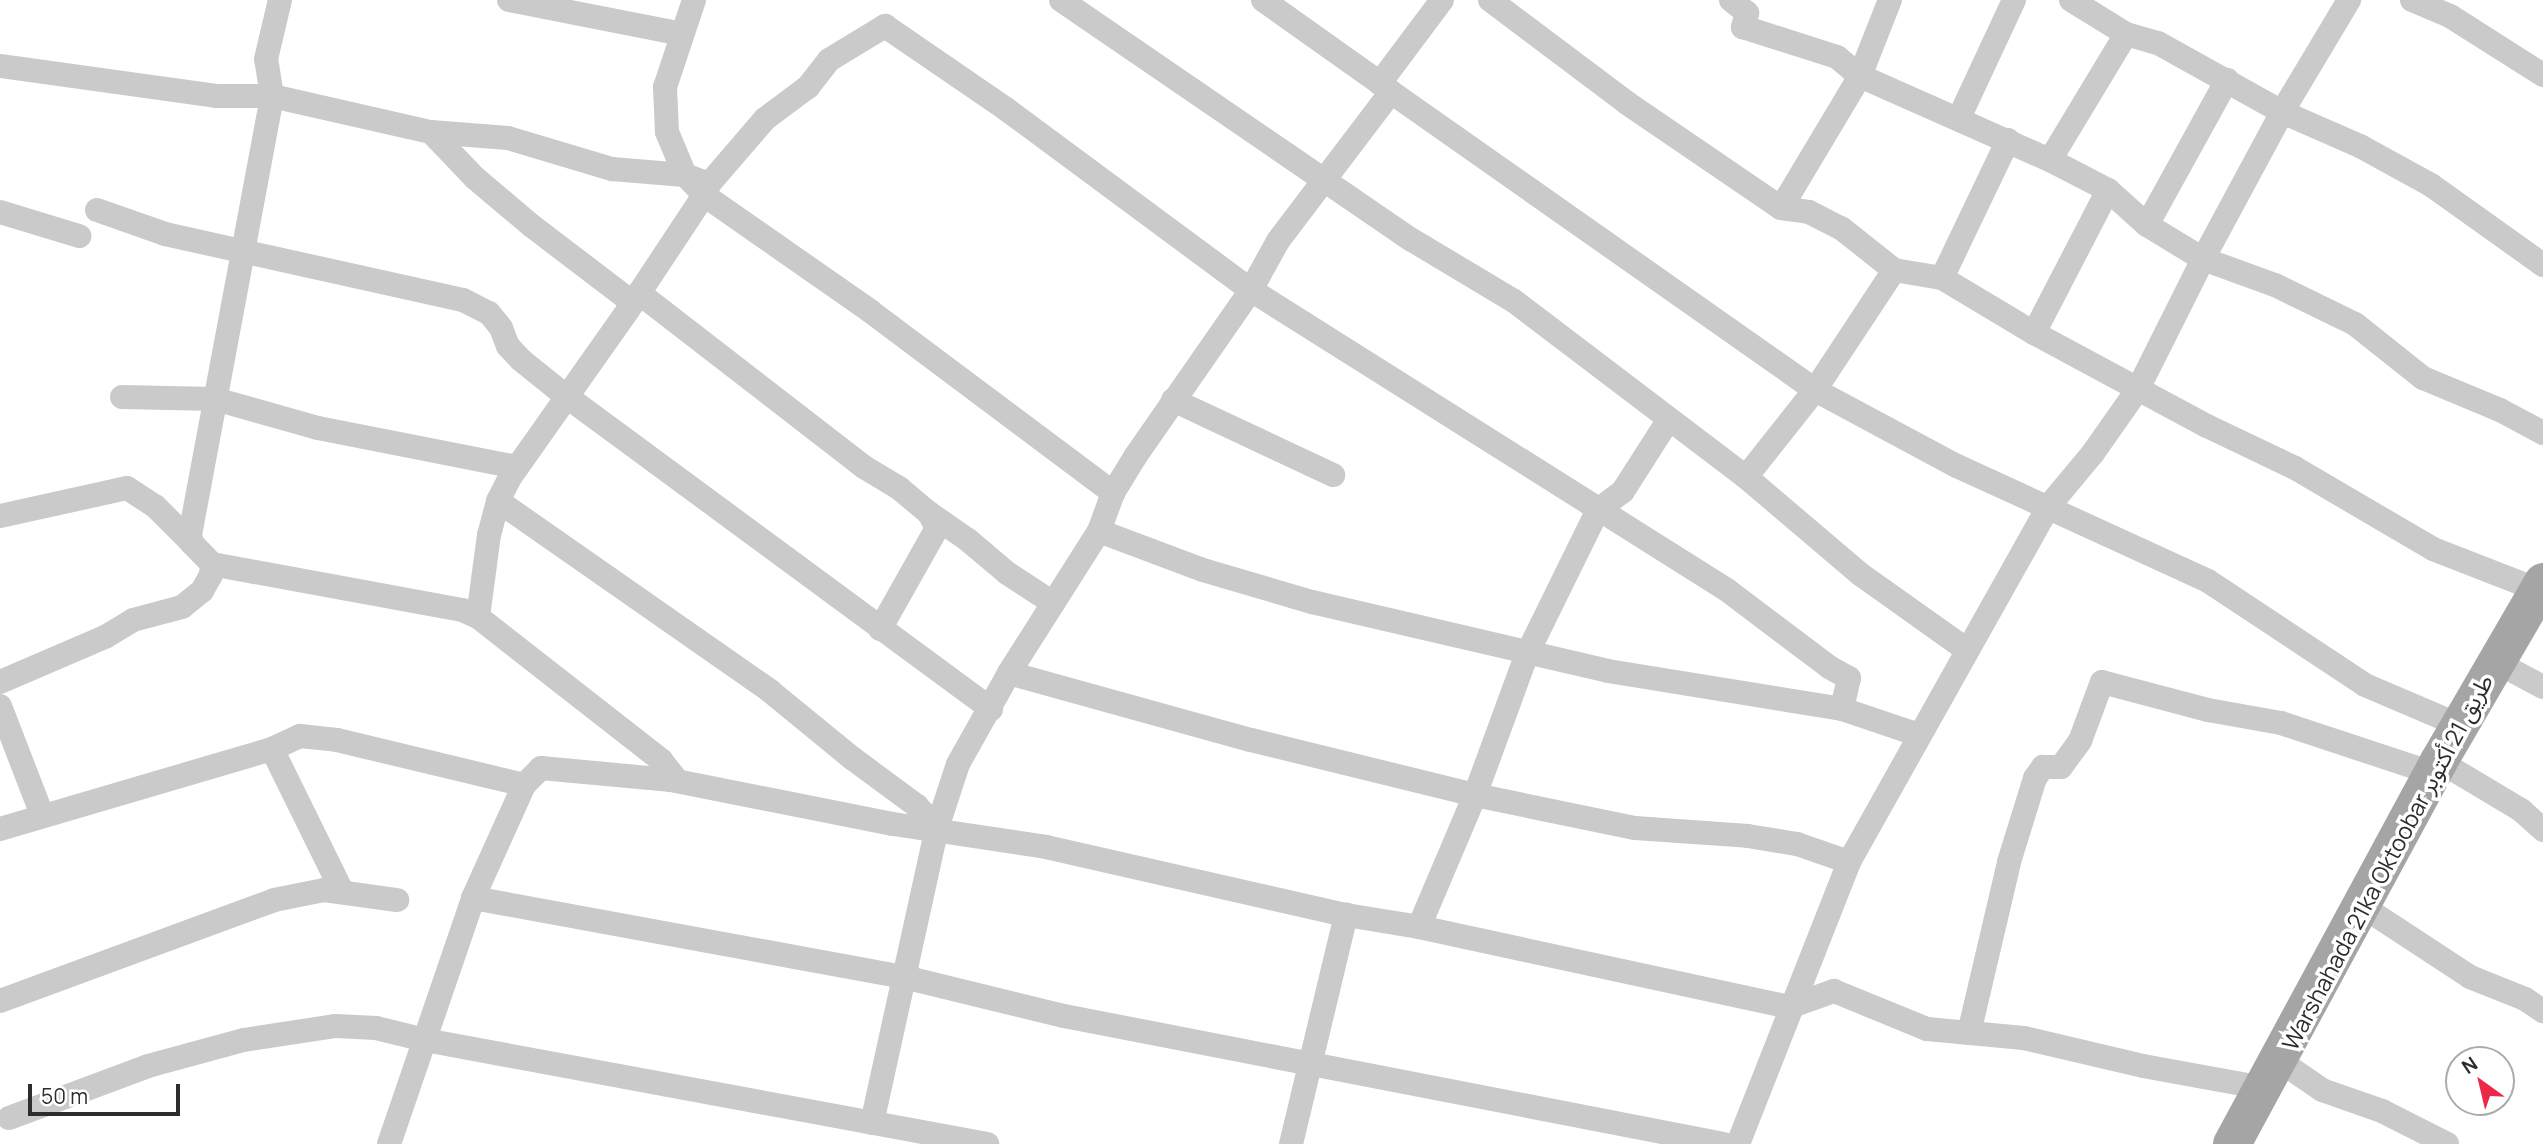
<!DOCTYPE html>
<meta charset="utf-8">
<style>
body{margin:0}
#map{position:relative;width:2543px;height:1144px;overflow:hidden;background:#fff;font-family:Manrope,"Noto Sans Arabic",sans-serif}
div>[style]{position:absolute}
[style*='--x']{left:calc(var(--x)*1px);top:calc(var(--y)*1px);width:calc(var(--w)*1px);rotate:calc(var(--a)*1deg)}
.minor>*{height:24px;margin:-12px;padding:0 12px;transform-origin:12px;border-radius:12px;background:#cacaca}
.primary>*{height:38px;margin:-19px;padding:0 19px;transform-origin:19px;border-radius:19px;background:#a5a5a5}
span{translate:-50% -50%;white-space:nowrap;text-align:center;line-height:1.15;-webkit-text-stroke:7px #fff;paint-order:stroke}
.street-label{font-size:23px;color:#2d2d2d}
.north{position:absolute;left:2445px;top:1046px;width:70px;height:70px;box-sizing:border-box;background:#fff;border:2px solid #ababab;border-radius:50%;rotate:326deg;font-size:19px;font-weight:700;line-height:28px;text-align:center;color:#2d2d2d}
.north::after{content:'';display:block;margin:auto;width:24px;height:32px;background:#ec2846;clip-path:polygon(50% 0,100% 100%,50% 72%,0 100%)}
.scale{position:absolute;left:28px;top:1084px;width:152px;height:32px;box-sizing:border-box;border:4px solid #2d2d2d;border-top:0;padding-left:9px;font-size:21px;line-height:24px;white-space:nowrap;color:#2d2d2d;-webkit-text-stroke:5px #fff;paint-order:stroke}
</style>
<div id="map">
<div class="minor">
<i style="--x:509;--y:0;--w:176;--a:11.1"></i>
<i style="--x:694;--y:0;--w:92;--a:108.4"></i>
<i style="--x:665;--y:87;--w:45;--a:87.5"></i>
<i style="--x:667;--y:132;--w:47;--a:67.3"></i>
<i style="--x:685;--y:175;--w:28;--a:46"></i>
<i style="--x:704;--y:195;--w:203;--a:34.9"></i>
<i style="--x:870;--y:311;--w:304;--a:36.8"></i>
<i style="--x:1061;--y:0;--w:425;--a:34.4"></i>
<i style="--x:1412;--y:240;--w:119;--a:30.9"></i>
<i style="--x:1514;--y:301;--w:291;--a:37.2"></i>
<i style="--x:1746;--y:477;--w:150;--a:40.4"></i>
<i style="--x:1860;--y:574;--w:131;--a:35.4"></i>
<i style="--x:1263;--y:0;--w:143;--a:35.4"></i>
<i style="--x:1442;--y:0;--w:104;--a:126.8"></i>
<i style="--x:1380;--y:83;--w:14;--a:39"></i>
<i style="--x:1391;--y:92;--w:187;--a:127.2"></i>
<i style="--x:1278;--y:241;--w:56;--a:118.9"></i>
<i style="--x:1251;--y:290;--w:203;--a:124.8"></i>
<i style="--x:1135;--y:457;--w:42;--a:121.4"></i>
<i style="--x:1113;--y:493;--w:40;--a:110.2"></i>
<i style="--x:1099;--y:531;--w:168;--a:122.4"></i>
<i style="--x:1009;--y:673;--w:251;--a:15.5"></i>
<i style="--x:1251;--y:740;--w:231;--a:13.8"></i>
<i style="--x:1475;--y:795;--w:163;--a:11.7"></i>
<i style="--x:1635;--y:828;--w:113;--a:4"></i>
<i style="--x:1748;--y:836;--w:50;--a:9.3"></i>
<i style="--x:1797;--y:844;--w:55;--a:19.1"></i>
<i style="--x:1490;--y:0;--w:171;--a:36.9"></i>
<i style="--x:1627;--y:103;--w:186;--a:34.3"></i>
<i style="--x:1781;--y:208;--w:28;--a:8"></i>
<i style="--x:1809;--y:212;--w:36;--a:27"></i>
<i style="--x:1841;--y:228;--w:68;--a:38.4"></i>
<i style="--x:1894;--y:270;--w:49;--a:9.5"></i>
<i style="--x:1942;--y:278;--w:107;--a:30.9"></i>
<i style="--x:2034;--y:333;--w:196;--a:28.3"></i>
<i style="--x:2207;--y:426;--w:98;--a:25.5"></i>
<i style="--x:2295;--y:468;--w:160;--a:30.4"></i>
<i style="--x:2433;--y:549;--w:113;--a:21.3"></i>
<i style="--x:1731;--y:0;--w:21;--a:39"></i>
<i style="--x:1747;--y:13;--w:15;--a:106"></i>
<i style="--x:1743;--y:27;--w:99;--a:17.7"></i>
<i style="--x:1837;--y:57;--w:30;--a:40"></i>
<i style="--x:1860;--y:76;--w:208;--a:23.9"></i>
<i style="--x:2050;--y:160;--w:65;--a:27.3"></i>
<i style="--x:2108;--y:190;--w:52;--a:41.9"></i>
<i style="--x:2147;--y:225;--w:66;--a:31.3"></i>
<i style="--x:2203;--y:259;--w:77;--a:19.9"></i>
<i style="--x:2275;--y:285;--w:89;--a:26"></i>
<i style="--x:2355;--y:324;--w:87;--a:38.5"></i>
<i style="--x:2423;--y:378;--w:83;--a:22.6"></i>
<i style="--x:2500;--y:410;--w:49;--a:28.1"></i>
<i style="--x:2071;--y:0;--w:65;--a:31.7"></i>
<i style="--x:2126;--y:34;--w:33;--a:16"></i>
<i style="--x:2158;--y:43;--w:142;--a:29.1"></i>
<i style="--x:2282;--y:112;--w:85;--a:23.6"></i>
<i style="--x:2360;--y:146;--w:81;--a:28.8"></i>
<i style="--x:2431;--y:185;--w:138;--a:35.5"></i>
<i style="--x:2412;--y:0;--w:41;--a:22.8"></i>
<i style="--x:2450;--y:16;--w:110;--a:32.4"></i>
<i style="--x:0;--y:66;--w:218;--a:7.9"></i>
<i style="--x:216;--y:96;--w:56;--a:0"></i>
<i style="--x:272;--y:96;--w:37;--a:-99"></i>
<i style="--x:266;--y:59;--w:61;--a:-76.7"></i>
<i style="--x:1391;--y:92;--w:518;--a:35.1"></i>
<i style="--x:1815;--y:390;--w:161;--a:28.2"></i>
<i style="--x:1957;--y:466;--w:276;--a:24.6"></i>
<i style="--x:2208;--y:581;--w:188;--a:33.5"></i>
<i style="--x:2365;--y:685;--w:102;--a:23.1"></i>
<i style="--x:1959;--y:118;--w:130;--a:-65"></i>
<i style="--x:431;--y:132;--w:64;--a:46.3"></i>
<i style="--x:475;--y:178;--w:75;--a:40.1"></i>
<i style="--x:532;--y:226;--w:127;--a:37.3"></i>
<i style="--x:2050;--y:160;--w:147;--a:-58.9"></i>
<i style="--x:1781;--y:208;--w:154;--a:-59.1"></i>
<i style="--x:1860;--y:76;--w:82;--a:-68.5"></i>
<i style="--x:97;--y:210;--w:72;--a:19.4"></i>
<i style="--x:165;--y:234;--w:305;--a:12.5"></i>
<i style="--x:463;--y:300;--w:29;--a:27"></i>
<i style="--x:489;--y:313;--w:19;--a:51"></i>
<i style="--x:501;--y:328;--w:19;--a:69"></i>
<i style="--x:508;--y:346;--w:19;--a:47"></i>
<i style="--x:521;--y:360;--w:58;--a:38.7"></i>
<i style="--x:566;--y:396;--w:528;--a:36.37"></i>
<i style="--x:0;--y:212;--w:83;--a:16.9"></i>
<i style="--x:2147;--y:225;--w:166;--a:-61.1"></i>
<i style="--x:1942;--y:278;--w:153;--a:-64.4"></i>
<i style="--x:639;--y:293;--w:284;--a:37.7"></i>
<i style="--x:864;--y:467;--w:41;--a:31"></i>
<i style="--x:899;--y:488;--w:39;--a:40"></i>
<i style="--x:929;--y:513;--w:17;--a:62"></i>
<i style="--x:937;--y:528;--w:116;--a:119.4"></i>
<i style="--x:2034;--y:333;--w:161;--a:-62.6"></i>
<i style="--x:122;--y:397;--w:93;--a:1.2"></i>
<i style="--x:215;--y:399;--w:107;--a:15.7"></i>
<i style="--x:318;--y:428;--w:203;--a:11.1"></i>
<i style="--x:1173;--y:400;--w:177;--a:25.1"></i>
<i style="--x:1746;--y:477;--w:111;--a:-51.6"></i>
<i style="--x:1815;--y:390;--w:144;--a:-56.6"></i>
<i style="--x:498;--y:501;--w:332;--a:34.9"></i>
<i style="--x:770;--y:691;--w:106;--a:39.3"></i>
<i style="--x:852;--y:758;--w:81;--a:36.4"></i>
<i style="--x:917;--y:806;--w:30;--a:48"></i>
<i style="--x:929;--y:513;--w:47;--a:34.7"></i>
<i style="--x:968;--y:540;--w:51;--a:40.2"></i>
<i style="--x:1007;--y:573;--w:55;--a:33.1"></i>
<i style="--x:0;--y:516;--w:130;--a:-12.4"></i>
<i style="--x:127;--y:488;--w:33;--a:33"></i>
<i style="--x:155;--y:506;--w:52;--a:45"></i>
<i style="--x:1099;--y:531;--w:111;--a:20.6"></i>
<i style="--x:1203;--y:570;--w:114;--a:16.4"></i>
<i style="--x:1312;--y:602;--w:304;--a:13.1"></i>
<i style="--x:1608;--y:671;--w:237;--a:9.2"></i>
<i style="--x:1842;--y:709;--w:81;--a:18.7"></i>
<i style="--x:478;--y:617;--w:83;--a:-82.4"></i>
<i style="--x:489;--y:535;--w:35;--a:-75"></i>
<i style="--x:498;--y:501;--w:28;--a:-63"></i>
<i style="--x:511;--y:476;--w:203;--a:-54.8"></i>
<i style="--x:628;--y:310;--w:138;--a:-56.5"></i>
<i style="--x:2496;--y:662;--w:53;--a:28"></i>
<i style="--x:0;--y:682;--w:114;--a:-23.2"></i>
<i style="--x:105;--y:637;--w:33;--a:-31"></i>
<i style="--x:133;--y:620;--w:51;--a:-14.9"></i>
<i style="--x:182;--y:607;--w:26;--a:-39"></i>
<i style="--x:202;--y:591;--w:18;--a:-61"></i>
<i style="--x:211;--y:575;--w:11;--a:-85"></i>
<i style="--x:0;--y:706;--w:117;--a:68.9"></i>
<i style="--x:272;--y:749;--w:158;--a:63.8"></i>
<i style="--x:2439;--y:761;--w:96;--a:30.9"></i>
<i style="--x:2521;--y:810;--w:30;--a:42"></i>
<i style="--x:671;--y:780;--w:4;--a:-27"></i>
<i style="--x:675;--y:778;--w:23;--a:-128"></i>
<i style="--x:661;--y:760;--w:232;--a:-142"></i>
<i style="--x:478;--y:617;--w:17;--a:-156"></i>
<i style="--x:462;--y:610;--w:254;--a:-169.6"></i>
<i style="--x:212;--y:564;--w:29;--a:-134"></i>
<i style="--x:192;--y:543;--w:8;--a:-104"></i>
<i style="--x:190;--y:535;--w:447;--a:-79.4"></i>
<i style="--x:272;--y:96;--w:163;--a:12.8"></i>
<i style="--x:431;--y:132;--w:77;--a:4.5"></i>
<i style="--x:508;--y:138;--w:109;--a:16.6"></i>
<i style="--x:612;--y:169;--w:73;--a:4.7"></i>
<i style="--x:685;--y:175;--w:26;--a:21"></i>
<i style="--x:709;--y:184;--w:86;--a:-49.3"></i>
<i style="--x:765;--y:119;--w:54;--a:-36.7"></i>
<i style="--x:808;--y:87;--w:34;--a:-52"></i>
<i style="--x:829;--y:60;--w:66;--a:-31.3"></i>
<i style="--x:885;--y:26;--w:147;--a:34.4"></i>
<i style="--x:1006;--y:109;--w:305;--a:36.5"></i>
<i style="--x:1251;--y:290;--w:563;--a:32.22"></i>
<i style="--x:1727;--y:590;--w:128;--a:37"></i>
<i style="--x:1829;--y:667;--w:23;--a:29"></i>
<i style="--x:1849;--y:678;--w:32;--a:103"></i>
<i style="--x:0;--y:829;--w:284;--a:-16.4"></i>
<i style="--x:272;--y:749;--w:31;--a:-25"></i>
<i style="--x:300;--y:736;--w:37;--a:6"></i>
<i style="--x:337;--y:740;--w:192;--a:13.5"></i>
<i style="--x:473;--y:898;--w:438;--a:10.4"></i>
<i style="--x:904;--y:977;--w:165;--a:13.7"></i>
<i style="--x:1064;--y:1016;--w:672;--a:10.98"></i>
<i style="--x:2362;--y:906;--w:129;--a:33.3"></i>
<i style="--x:2470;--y:977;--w:59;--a:21.8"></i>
<i style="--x:2525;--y:999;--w:22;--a:34"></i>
<i style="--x:1419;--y:927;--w:143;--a:-67"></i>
<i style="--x:1475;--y:795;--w:150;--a:-69.8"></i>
<i style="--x:1527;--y:654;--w:161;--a:-63.8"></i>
<i style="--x:1598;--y:510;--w:31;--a:-37"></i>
<i style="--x:1623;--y:491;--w:85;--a:-57.4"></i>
<i style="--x:0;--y:1001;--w:292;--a:-20.2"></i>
<i style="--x:274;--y:900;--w:51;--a:-11.3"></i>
<i style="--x:324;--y:890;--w:74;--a:7.8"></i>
<i style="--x:1969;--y:1033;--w:176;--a:-76.8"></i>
<i style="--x:2009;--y:862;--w:88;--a:-72.8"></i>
<i style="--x:2035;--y:778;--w:14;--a:-54"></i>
<i style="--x:2043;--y:767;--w:18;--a:0"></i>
<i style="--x:2061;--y:767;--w:32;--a:-54"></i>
<i style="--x:2080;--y:741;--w:63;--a:-69.6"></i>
<i style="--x:2102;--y:682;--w:110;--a:14.8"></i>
<i style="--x:2208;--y:710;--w:74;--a:10.1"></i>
<i style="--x:2281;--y:723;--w:159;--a:18.3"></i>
<i style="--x:2280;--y:1061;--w:51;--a:34.6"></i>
<i style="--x:2322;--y:1090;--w:64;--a:19.3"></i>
<i style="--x:2382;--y:1111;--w:73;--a:26.9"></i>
<i style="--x:9;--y:1118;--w:148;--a:-20.5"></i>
<i style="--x:148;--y:1066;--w:99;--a:-15.2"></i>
<i style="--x:244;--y:1040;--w:93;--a:-8.7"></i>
<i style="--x:336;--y:1026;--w:40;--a:2.9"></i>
<i style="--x:376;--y:1028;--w:50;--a:13.8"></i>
<i style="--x:425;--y:1040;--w:572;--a:10.48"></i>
<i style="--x:872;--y:1123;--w:302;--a:-77.6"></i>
<i style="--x:937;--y:828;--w:67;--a:-71.8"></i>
<i style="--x:958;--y:764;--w:104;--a:-60.7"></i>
<i style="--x:389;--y:1144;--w:260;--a:-71.1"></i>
<i style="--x:473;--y:898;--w:124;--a:-65.7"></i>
<i style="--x:524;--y:785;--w:24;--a:-45"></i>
<i style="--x:541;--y:768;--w:131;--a:5.3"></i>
<i style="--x:671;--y:780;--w:226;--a:11.2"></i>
<i style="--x:893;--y:824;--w:155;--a:8.5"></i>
<i style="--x:1046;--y:847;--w:308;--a:12.8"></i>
<i style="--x:1346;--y:915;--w:74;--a:9.3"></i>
<i style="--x:1419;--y:927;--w:379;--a:12.2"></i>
<i style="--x:1789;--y:1007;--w:48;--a:-19.6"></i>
<i style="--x:1834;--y:991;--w:100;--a:22.2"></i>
<i style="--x:1927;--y:1029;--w:97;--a:5.3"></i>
<i style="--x:2024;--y:1038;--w:122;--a:13.2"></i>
<i style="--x:2143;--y:1066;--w:123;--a:10.3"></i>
<i style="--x:1291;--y:1144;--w:236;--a:-76.5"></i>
<i style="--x:1738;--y:1144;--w:303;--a:-68.5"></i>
<i style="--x:1849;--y:862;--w:408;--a:-60.7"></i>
<i style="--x:2049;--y:506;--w:69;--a:-50.3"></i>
<i style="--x:2093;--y:453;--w:78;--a:-54.9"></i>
<i style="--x:2138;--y:389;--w:145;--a:-63.4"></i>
<i style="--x:2203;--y:259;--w:167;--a:-61.7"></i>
<i style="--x:2282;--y:112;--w:131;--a:-59.1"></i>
</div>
<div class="primary">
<i style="--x:2232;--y:1144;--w:435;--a:-61.6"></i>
<i style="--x:2439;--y:761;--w:207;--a:-59.8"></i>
</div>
<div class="street-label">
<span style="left:2387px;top:862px;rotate:-62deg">Warshahada 21ka Oktoobar طريق 21 أكتوبر</span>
</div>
<div class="north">N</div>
<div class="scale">50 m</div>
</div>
